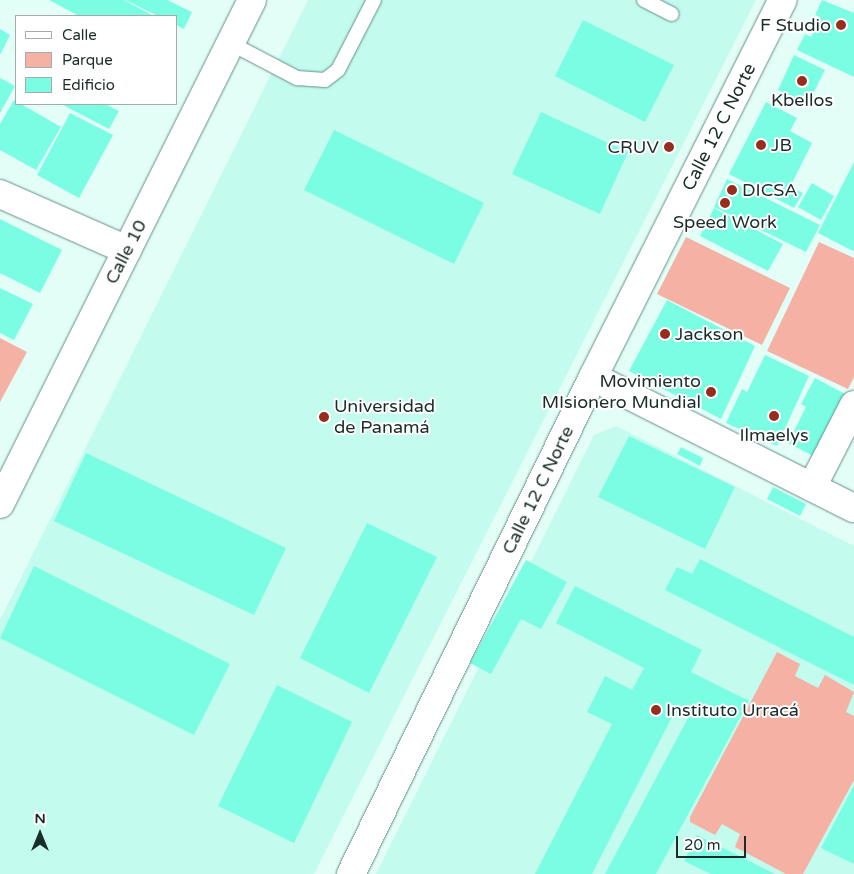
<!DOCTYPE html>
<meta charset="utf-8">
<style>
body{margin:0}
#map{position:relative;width:854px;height:874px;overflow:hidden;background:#e3fef7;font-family:"Varela Round",sans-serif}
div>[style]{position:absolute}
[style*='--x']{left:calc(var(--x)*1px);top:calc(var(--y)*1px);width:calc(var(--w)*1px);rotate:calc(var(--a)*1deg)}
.built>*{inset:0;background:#c3fbee}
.green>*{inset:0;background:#f5b2a4}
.building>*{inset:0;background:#7bfde3}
.roads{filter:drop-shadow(0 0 1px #659086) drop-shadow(0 0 1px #659086)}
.lane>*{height:14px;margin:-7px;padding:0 7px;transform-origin:7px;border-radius:7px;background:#fff}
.street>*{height:28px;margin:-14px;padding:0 14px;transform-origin:14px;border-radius:14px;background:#fff}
.secondary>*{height:28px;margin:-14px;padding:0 14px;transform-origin:14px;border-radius:14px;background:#fff}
.dots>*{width:14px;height:14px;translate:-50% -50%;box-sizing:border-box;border:2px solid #fff;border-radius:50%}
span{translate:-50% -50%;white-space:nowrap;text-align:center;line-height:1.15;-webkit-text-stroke:4px #fff;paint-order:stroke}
.poi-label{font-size:18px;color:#1b2d29}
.right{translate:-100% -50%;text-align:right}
.left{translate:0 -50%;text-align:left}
.street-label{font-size:18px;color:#1b2d29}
.legend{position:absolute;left:15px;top:15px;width:162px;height:90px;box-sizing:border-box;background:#fff;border:1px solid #a4aba9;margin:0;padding:6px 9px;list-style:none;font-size:15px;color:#1b2d29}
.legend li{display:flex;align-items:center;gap:10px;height:25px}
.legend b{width:25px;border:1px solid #a4aba9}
.north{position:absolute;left:15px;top:809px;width:50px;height:50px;-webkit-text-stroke:4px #fff;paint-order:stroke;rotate:0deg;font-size:14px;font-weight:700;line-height:20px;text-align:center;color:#1b2d29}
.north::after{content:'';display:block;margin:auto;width:18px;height:22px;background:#1b2d29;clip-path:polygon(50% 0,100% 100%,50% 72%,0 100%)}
.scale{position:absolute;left:676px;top:836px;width:70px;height:22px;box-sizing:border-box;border:2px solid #1b2d29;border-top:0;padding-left:6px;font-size:15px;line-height:18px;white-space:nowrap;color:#1b2d29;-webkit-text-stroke:4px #fff;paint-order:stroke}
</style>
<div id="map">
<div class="built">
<i style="clip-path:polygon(308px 0,756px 0,314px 874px,0 874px,0 620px)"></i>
<i style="clip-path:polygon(616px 426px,854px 546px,854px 874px,376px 874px,594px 435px)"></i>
</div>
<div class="green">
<i style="clip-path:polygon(686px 237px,790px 288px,762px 345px,657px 294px)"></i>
<i style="clip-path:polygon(819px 242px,854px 258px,854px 377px,848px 389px,767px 351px)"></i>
<i style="clip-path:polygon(0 338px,27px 352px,0 402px)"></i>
<i style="clip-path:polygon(777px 652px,800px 664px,795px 676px,818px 688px,825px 675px,854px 692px,846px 712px,854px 716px,854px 780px,803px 874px,786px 874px,735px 847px,740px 834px,722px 824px,715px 835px,690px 822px,690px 817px)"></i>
</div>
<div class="building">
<i style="clip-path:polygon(49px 0,124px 0,154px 16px,79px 16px)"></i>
<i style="clip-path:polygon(125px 0,167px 0,192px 12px,184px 29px,176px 25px,176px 16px,158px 16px)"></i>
<i style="clip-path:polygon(822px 0,854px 13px,854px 77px,797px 50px,805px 34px,811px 37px,820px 17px,815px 15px)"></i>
<i style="clip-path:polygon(583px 20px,674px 65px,645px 122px,555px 76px)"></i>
<i style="clip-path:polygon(0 29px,10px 35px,0 55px)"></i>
<i style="clip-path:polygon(794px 55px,825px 70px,808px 104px,778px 90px)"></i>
<i style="clip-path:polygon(0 78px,15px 86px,0 113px)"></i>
<i style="clip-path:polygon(14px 100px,61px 127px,36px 170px,0 150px,0 124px)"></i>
<i style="clip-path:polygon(766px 102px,797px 118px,790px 131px,812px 143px,790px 187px,803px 193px,794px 208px,729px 174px)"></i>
<i style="clip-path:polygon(61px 104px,105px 104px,119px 111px,109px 129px)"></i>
<i style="clip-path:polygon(541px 112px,628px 152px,600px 214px,512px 174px)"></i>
<i style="clip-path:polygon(70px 113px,113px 135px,79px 198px,37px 175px)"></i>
<i style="clip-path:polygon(334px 130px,484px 203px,454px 264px,304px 190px)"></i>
<i style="clip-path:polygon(854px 162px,854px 250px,853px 251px,818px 233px)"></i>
<i style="clip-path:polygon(727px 179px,820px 225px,806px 252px,714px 207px)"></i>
<i style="clip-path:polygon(812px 183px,834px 196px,821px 220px,798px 207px)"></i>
<i style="clip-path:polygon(714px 208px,783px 244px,768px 271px,700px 236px)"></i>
<i style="clip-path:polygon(0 219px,62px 250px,40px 293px,0 273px)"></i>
<i style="clip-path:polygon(0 288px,33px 304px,14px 340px,0 333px)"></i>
<i style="clip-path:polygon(667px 300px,755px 346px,721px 419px,629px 371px)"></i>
<i style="clip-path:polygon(765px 355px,809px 376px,777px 446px,726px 423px,742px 389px,747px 392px)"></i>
<i style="clip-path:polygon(815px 378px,847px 395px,815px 457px,788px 443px,806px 407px,801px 404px)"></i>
<i style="clip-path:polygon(629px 436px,735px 487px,705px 549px,598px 497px)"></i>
<i style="clip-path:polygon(681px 447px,703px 458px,700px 466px,677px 454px)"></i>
<i style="clip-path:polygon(86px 453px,286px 548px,254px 615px,54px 521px)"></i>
<i style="clip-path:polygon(773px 487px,806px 504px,800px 516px,767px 499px)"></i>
<i style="clip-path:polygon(367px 523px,437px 557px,369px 693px,300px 658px)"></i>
<i style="clip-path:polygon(700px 559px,854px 637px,854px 685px,665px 590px,677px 567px,692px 574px)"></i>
<i style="clip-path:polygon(526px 560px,567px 582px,541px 629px,521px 619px,491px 674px,470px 663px)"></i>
<i style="clip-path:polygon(34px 566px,230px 664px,194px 735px,0 638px)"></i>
<i style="clip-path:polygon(575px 586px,702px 650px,691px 672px,749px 701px,656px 874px,605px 874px,688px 718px,675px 711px,592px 874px,535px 874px,612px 724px,587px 712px,605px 676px,632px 690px,644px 668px,556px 623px)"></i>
<i style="clip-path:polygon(277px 685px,352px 722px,294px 843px,218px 806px)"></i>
<i style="clip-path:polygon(854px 785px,854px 864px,821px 848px)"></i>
<i style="clip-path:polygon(697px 835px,775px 874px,711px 874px,684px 861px)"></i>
</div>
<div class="roads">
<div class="lane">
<i style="--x:644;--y:0;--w:31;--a:27"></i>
<i style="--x:230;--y:43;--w:76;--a:27.6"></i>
<i style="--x:297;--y:78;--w:28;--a:4"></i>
<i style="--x:325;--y:80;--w:16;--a:-38"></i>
<i style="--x:338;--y:70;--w:79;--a:-62.8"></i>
</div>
<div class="street">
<i style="--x:0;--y:194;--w:139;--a:23.8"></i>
<i style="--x:593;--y:377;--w:292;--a:26.7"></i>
<i style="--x:812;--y:487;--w:92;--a:-62.9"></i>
<i style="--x:351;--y:874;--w:553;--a:-64.04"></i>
<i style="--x:593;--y:377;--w:422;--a:-63.3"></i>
</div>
<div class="secondary">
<i style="--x:0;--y:504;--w:563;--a:-63.43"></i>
</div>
</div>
<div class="dots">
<i style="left:841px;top:25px;background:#972d1c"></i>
<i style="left:802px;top:81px;background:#972d1c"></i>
<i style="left:761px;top:145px;background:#972d1c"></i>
<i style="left:669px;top:147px;background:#972d1c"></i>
<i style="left:732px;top:190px;background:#972d1c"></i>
<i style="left:725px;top:203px;background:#972d1c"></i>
<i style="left:665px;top:334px;background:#972d1c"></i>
<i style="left:711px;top:392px;background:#972d1c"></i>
<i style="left:774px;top:416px;background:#972d1c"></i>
<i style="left:324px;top:417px;background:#972d1c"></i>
<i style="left:656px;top:710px;background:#972d1c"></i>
</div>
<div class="poi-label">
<span class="right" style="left:831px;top:25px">F Studio</span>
<span style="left:802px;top:100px">Kbellos</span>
<span class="left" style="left:771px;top:145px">JB</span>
<span class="right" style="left:659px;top:147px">CRUV</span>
<span class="left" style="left:742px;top:190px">DICSA</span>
<span style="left:725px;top:222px">Speed Work</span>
<span class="left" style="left:675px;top:334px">Jackson</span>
<span class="right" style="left:701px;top:392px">Movimiento<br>MIsionero Mundial</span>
<span class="left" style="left:334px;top:417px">Universidad<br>de Panamá</span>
<span style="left:774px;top:435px">Ilmaelys</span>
<span class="left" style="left:666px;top:710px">Instituto Urracá</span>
</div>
<div class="street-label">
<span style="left:719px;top:127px;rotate:-63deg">Calle 12 C Norte</span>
<span style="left:126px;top:252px;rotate:-63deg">Calle 10</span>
<span style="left:538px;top:490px;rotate:-64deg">Calle 12 C Norte</span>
</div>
<ul class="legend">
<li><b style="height:6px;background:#fff"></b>Calle</li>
<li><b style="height:14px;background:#f5b2a4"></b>Parque</li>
<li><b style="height:14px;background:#7bfde3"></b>Edificio</li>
</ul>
<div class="north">N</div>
<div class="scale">20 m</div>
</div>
